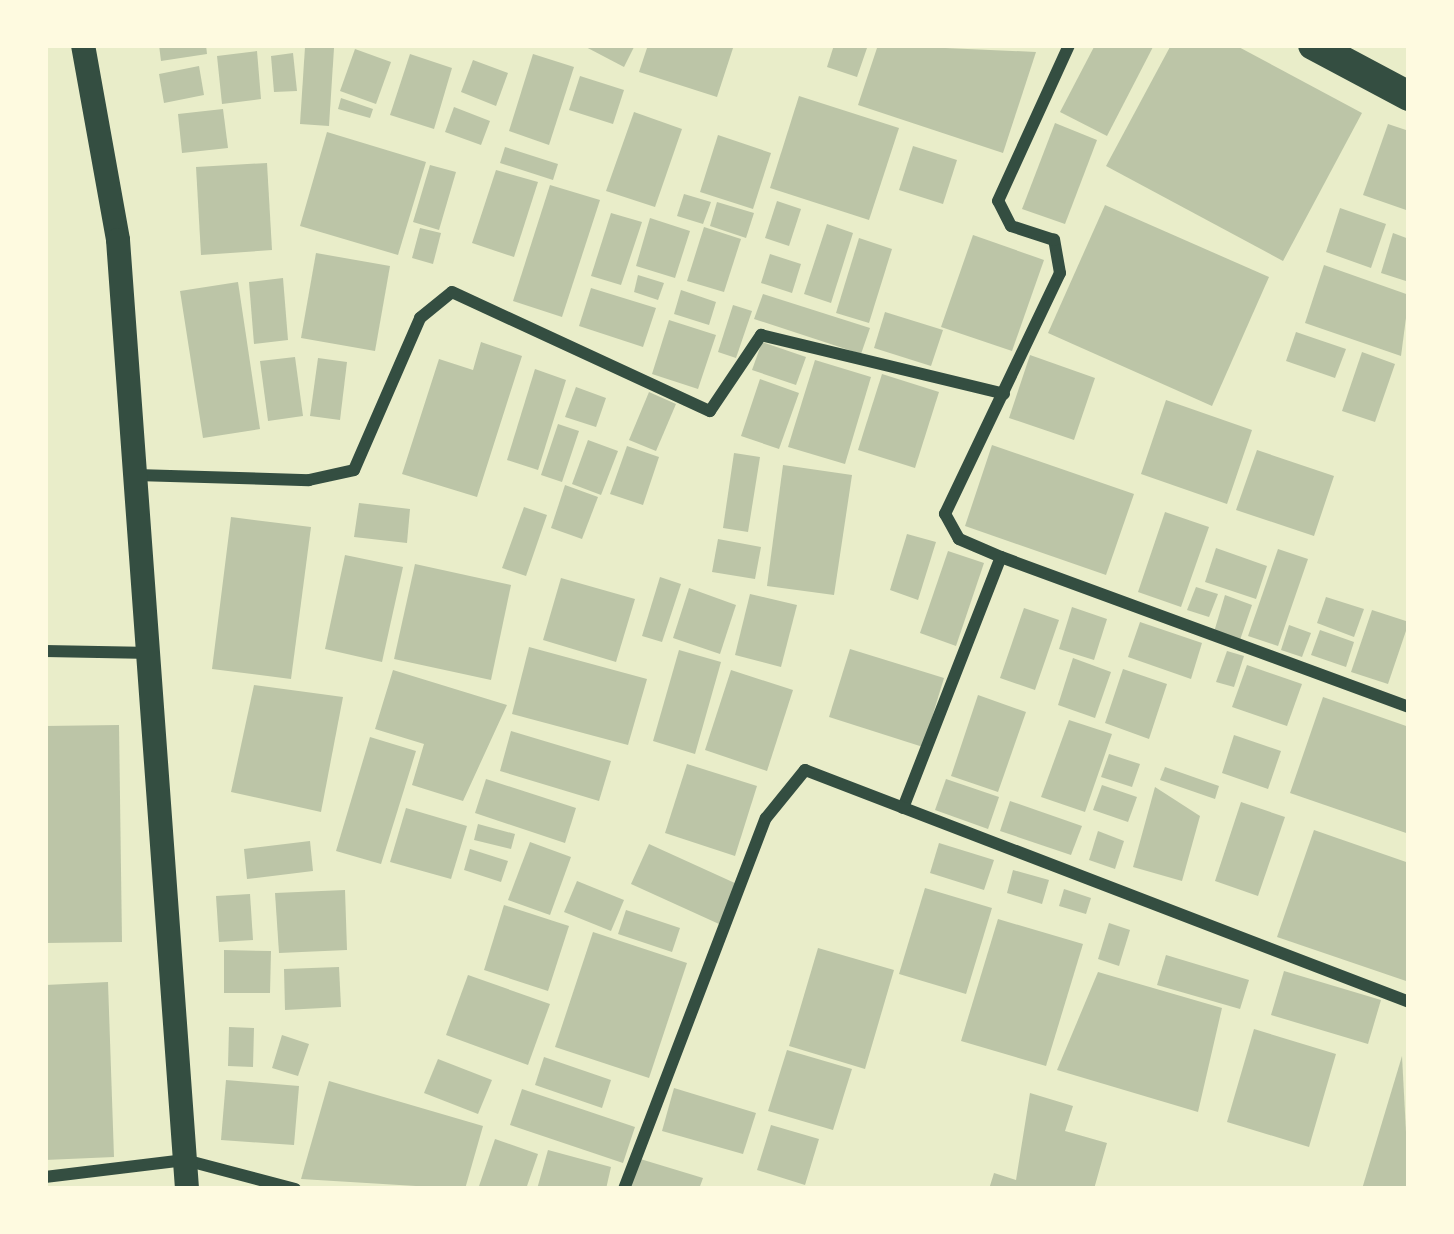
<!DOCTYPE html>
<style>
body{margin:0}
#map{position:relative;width:1454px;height:1234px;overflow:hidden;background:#e9edc9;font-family:Lora,serif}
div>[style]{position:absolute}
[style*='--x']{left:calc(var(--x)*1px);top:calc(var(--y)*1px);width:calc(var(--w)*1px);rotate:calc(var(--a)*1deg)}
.building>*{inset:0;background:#bcc5a7}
.minor>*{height:12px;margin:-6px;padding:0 6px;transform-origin:6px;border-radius:6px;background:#344e41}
.secondary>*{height:24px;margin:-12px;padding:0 12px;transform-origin:12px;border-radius:12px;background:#344e41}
.primary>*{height:30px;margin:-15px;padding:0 15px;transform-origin:15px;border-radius:15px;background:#344e41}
span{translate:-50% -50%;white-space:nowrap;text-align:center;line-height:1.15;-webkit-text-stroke:12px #fefae0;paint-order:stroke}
.frame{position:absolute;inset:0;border:48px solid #fefae0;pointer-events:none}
</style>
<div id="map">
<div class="building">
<i style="clip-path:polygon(159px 45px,206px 45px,207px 54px,161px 61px)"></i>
<i style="clip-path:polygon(582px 45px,635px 45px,624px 67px)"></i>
<i style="clip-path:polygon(648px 45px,734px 45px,717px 97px,639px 72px)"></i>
<i style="clip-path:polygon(834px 45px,868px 45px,857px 77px,827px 67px)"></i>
<i style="clip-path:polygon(878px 45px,1036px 52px,1003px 153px,858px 105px)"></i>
<i style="clip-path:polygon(1095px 45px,1154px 45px,1107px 136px,1060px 112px)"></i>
<i style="clip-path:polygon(1171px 45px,1235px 45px,1362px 113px,1283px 261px,1106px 166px)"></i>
<i style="clip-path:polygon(305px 47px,334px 48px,329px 126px,300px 124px)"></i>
<i style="clip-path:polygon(355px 49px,391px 62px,376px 104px,340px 91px)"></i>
<i style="clip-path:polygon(257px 51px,261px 99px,222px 104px,217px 56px)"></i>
<i style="clip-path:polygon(293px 53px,297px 91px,274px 92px,271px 56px)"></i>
<i style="clip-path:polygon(410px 54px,452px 68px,434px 129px,390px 115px)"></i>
<i style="clip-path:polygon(533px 54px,574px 67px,549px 145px,509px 131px)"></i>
<i style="clip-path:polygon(473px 60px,508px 73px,496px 106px,461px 92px)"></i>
<i style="clip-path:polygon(199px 66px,204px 95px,164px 103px,159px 74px)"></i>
<i style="clip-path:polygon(580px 76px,624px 90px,613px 124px,569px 110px)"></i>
<i style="clip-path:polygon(799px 96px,899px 128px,869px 220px,770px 188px)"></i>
<i style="clip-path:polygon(341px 98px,373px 109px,370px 118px,338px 109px)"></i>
<i style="clip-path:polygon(454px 107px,490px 121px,481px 145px,445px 132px)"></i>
<i style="clip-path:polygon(223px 109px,228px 148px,182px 153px,178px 114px)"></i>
<i style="clip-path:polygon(634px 112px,682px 129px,655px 207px,606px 191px)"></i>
<i style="clip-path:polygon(1055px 123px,1097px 140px,1065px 224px,1022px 209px)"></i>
<i style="clip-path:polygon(1388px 124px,1409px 131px,1409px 211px,1363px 195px)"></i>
<i style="clip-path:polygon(327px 132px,426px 162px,398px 255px,300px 226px)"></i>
<i style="clip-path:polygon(718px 135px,771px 153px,753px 209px,700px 192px)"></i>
<i style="clip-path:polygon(913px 146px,957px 160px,943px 204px,899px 190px)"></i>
<i style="clip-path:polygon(505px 147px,558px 164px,553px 180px,500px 163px)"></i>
<i style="clip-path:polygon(267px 163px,272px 250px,201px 255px,196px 167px)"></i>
<i style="clip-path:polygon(430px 165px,456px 172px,439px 230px,413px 222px)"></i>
<i style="clip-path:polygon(496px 170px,538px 182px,514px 257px,472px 243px)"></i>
<i style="clip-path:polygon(550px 185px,600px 200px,562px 317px,513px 301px)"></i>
<i style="clip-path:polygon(684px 194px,711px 202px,703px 224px,677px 216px)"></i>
<i style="clip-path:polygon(777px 201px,801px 209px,789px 246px,765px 238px)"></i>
<i style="clip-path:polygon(717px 202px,754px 213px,746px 238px,710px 226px)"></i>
<i style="clip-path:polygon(1105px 205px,1269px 277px,1212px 406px,1048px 333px)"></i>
<i style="clip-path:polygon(1340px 208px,1386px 224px,1371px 268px,1326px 252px)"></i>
<i style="clip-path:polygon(611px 213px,642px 222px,621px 285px,591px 276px)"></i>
<i style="clip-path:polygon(650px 218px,690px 231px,675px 278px,636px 266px)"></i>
<i style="clip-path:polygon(827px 224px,853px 233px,831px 303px,804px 294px)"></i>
<i style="clip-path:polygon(704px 227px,741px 239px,724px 292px,687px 281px)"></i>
<i style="clip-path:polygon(420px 228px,441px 233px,433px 264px,412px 258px)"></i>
<i style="clip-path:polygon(1393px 233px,1409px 239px,1409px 282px,1381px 273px)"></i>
<i style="clip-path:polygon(973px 235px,1044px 260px,1012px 351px,941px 327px)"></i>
<i style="clip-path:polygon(859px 238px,892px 249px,869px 323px,836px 313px)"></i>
<i style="clip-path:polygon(316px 253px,390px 266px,375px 351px,301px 338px)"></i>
<i style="clip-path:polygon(770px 254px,801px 264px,792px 293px,761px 283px)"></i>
<i style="clip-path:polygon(1324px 265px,1409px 295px,1401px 356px,1305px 323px)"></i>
<i style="clip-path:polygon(638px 275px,664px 283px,658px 300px,634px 292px)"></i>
<i style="clip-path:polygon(283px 278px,288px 340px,254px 344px,249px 282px)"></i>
<i style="clip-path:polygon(238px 282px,260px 429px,203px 438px,180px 291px)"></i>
<i style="clip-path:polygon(591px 288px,656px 308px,643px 347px,579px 326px)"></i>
<i style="clip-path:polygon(681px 290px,716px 302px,709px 325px,674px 314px)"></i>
<i style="clip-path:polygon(763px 294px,870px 328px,861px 354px,754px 319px)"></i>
<i style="clip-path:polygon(733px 305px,752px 311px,736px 358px,718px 352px)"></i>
<i style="clip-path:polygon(885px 312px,943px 330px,931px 366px,874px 348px)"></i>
<i style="clip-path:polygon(669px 320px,716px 335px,698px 389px,652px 374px)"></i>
<i style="clip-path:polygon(1296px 332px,1346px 349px,1335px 378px,1286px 361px)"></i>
<i style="clip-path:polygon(481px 342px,522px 356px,477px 497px,402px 474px,439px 359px,473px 370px)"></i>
<i style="clip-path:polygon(762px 342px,806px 357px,796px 385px,752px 370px)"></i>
<i style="clip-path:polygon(1362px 352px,1395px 364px,1375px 422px,1342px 411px)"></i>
<i style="clip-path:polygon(1030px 355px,1095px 378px,1074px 440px,1009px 418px)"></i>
<i style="clip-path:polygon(295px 357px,303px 416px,268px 421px,260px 361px)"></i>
<i style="clip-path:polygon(318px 358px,347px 362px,340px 420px,310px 416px)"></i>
<i style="clip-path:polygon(815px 360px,871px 377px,845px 464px,788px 447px)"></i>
<i style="clip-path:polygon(535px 369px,566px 380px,538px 470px,507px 460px)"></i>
<i style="clip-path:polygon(882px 374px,939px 392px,915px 468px,858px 450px)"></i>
<i style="clip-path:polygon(760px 379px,799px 393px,779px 449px,741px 436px)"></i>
<i style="clip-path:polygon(576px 387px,606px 398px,596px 427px,565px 417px)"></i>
<i style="clip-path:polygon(649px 392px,676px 404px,656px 451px,629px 440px)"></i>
<i style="clip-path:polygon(1166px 400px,1252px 430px,1227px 504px,1141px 474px)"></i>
<i style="clip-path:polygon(558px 424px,579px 431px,562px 482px,541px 475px)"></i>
<i style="clip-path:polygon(588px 440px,618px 451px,601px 495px,572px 484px)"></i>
<i style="clip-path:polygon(992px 445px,1134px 494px,1106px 575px,965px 526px)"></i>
<i style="clip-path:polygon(627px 446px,659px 457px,643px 505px,610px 494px)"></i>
<i style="clip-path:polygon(1257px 450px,1334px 476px,1314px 536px,1236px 510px)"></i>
<i style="clip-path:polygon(734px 453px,760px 457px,748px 532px,723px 528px)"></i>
<i style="clip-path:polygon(783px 465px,852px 475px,834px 595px,767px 586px)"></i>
<i style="clip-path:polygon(565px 485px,598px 497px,582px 539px,551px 528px)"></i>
<i style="clip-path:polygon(359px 503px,410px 509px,407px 543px,354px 537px)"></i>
<i style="clip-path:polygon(524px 507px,547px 515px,526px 576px,502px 568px)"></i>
<i style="clip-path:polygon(1165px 512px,1209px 527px,1181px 607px,1138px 592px)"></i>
<i style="clip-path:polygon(231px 517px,311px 527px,291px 679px,212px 669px)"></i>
<i style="clip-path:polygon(907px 534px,936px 542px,918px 600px,890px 590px)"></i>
<i style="clip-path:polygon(718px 539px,761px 547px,755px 579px,712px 572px)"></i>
<i style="clip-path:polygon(1216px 548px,1267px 566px,1256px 599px,1205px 582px)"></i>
<i style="clip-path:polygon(1278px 549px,1308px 559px,1278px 646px,1248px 636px)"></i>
<i style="clip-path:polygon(948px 551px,984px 563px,956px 646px,920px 633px)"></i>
<i style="clip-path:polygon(345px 555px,403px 567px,382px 662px,325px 649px)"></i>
<i style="clip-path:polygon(415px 564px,511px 585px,491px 680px,394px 659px)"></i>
<i style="clip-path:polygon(660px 577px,681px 584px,662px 642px,642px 636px)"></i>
<i style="clip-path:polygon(561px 578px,635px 599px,616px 662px,543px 640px)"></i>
<i style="clip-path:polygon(1196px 587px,1218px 594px,1209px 617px,1187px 610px)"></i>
<i style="clip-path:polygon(689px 588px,736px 605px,720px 654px,673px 638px)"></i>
<i style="clip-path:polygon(750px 594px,797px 605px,781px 667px,735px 655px)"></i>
<i style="clip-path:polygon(1225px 595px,1252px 605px,1240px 640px,1214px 632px)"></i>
<i style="clip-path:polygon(1326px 597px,1364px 609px,1354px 637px,1317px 623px)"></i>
<i style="clip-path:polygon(1072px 607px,1107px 619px,1094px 660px,1059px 649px)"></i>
<i style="clip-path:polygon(1024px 608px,1059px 620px,1035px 690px,1000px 678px)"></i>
<i style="clip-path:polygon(1372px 610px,1409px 622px,1388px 684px,1351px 672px)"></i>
<i style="clip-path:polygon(1140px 622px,1202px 643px,1191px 679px,1128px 657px)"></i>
<i style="clip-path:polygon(1289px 625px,1311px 633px,1302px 657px,1281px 650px)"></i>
<i style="clip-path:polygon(1320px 630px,1354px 642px,1346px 667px,1311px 655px)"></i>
<i style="clip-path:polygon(529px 647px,647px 679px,628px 745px,512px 714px)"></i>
<i style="clip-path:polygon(850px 649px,944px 678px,923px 747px,829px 717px)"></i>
<i style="clip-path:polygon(679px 650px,721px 662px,695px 754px,653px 741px)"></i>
<i style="clip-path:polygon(1227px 651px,1244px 656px,1234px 687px,1216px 682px)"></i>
<i style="clip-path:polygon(1073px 658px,1111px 672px,1095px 718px,1058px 705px)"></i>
<i style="clip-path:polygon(1247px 665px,1302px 684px,1287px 726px,1232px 707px)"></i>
<i style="clip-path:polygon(1123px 669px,1167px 684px,1149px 739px,1105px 723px)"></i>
<i style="clip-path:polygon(393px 670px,507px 705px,463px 801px,412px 785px,424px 744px,375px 729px)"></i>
<i style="clip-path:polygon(731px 670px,793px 690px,767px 771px,705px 750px)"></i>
<i style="clip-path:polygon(254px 685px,343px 697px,321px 812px,231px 792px)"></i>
<i style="clip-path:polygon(978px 695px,1026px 712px,998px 792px,951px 776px)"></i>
<i style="clip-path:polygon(1323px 697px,1409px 727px,1409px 834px,1290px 793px)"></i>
<i style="clip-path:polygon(1069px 720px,1112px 734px,1085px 812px,1041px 797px)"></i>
<i style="clip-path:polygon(119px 725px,122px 942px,45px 943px,45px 726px)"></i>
<i style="clip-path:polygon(511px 731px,611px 761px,599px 801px,500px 771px)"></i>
<i style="clip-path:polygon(1234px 735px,1281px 751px,1268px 789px,1222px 773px)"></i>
<i style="clip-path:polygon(370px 737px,416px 751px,381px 864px,336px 851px)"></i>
<i style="clip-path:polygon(1109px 754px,1140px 764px,1132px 787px,1101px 777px)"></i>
<i style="clip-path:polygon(687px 764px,757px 786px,735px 856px,665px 833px)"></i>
<i style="clip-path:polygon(1165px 767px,1219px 786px,1215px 799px,1160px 780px)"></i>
<i style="clip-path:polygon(486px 779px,576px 808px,565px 843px,475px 813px)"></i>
<i style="clip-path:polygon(946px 779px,999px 797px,988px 829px,935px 810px)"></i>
<i style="clip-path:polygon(1102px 785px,1137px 797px,1128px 822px,1093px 810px)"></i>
<i style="clip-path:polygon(1155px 787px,1200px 816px,1182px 881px,1133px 867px)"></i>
<i style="clip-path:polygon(1010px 801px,1082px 826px,1071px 855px,1000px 831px)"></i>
<i style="clip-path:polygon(1241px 802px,1285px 817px,1258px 896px,1215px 881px)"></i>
<i style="clip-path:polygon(406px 808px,467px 826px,451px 879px,390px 862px)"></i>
<i style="clip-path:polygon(478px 824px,515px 834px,511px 849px,474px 840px)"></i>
<i style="clip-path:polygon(1314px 830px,1409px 863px,1409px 982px,1277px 937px)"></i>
<i style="clip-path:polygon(1098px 831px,1124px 841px,1115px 869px,1089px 860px)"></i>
<i style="clip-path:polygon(310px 841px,313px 871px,247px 879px,244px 849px)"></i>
<i style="clip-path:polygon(530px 842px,571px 857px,550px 915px,508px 900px)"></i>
<i style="clip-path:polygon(939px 843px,994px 860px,984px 890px,930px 873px)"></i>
<i style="clip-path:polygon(649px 844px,737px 884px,719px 924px,631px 884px)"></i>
<i style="clip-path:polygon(470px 849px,508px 861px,501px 882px,464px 870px)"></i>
<i style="clip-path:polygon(1013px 870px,1049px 880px,1042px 904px,1007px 893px)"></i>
<i style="clip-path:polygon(577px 881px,624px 900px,611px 931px,564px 912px)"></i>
<i style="clip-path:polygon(925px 888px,992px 908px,966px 994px,899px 974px)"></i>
<i style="clip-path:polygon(1064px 889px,1091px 898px,1086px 914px,1059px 906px)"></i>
<i style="clip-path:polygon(345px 890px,347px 950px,279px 953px,275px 893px)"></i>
<i style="clip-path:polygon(250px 894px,253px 940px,219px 942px,216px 896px)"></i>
<i style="clip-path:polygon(504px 905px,569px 926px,548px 991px,484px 970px)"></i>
<i style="clip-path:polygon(626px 910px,680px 928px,672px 952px,618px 934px)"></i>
<i style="clip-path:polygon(998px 919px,1083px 944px,1046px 1066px,961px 1041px)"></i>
<i style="clip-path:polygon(1109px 923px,1130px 930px,1119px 966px,1098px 959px)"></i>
<i style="clip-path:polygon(593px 932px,687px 963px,649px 1078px,555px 1047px)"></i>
<i style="clip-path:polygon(818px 948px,894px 970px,865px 1069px,789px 1046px)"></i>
<i style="clip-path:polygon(224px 950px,271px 951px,270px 993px,224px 993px)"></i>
<i style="clip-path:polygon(1166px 955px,1249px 980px,1240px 1009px,1157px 985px)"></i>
<i style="clip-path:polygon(339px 967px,341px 1007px,285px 1010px,284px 969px)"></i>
<i style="clip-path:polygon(1284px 971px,1381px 1000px,1368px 1044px,1271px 1015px)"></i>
<i style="clip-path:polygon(1098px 972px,1222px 1008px,1198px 1112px,1057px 1070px)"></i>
<i style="clip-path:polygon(468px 975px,550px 1004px,528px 1065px,446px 1035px)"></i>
<i style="clip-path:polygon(108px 982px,114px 1157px,45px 1160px,45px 985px)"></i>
<i style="clip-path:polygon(229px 1027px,254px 1028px,253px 1067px,228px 1066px)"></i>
<i style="clip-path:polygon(1254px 1029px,1336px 1054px,1309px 1147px,1227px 1122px)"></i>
<i style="clip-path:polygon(282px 1035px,309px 1044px,298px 1076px,272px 1068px)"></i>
<i style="clip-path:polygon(787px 1050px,852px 1069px,833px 1130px,768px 1111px)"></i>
<i style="clip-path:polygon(1402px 1056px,1409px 1189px,1362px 1189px)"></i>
<i style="clip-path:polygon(544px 1057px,611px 1080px,602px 1108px,535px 1085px)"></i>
<i style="clip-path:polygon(438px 1059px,492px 1080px,478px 1114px,424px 1093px)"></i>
<i style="clip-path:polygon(226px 1080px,299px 1086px,294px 1145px,221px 1140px)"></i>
<i style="clip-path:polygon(329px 1081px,483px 1126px,465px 1189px,301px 1179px)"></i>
<i style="clip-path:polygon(674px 1088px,756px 1113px,743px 1154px,662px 1131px)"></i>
<i style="clip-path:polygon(522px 1089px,635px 1127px,623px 1163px,510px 1125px)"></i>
<i style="clip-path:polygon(1030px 1093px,1073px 1106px,1065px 1131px,1107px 1143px,1094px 1189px,989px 1189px,994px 1173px,1016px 1180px)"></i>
<i style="clip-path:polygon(771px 1125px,819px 1139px,805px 1185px,757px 1170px)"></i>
<i style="clip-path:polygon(495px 1139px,538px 1154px,526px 1189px,478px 1189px)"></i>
<i style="clip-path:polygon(548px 1150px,611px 1167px,606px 1189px,537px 1189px)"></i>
<i style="clip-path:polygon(637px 1158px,703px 1178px,699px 1189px,628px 1189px)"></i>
</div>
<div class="minor">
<i style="--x:136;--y:475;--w:173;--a:1.7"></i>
<i style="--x:309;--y:480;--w:46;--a:-12.5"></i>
<i style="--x:354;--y:470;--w:166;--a:-66.5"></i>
<i style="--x:420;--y:318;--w:41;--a:-39.1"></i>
<i style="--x:452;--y:292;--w:284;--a:24.8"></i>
<i style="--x:710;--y:411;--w:92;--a:-56.1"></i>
<i style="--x:761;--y:335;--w:250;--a:13.6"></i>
<i style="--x:1001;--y:557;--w:435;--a:20.2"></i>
<i style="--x:45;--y:651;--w:107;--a:1.1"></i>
<i style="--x:903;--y:808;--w:269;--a:-68.7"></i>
<i style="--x:1001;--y:557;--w:46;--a:-156.8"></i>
<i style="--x:959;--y:539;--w:29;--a:-119"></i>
<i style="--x:945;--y:514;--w:267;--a:-64.5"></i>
<i style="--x:1060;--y:273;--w:34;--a:-100"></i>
<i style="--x:1054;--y:240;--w:45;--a:-162"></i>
<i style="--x:1011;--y:226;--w:28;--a:-117"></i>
<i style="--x:998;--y:201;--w:171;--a:-65.5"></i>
<i style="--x:45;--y:1177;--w:141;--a:-6.9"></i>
<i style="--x:185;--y:1160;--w:114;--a:14.8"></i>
<i style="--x:624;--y:1189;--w:397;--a:-69.1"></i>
<i style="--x:766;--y:818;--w:62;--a:-50.9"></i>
<i style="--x:805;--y:770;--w:647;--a:21.01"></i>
</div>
<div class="secondary">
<i style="--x:83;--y:45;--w:198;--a:79.8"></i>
<i style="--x:118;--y:240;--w:952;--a:85.84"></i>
</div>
<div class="primary">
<i style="--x:1313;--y:45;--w:109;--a:28"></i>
</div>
<div class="frame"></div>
</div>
